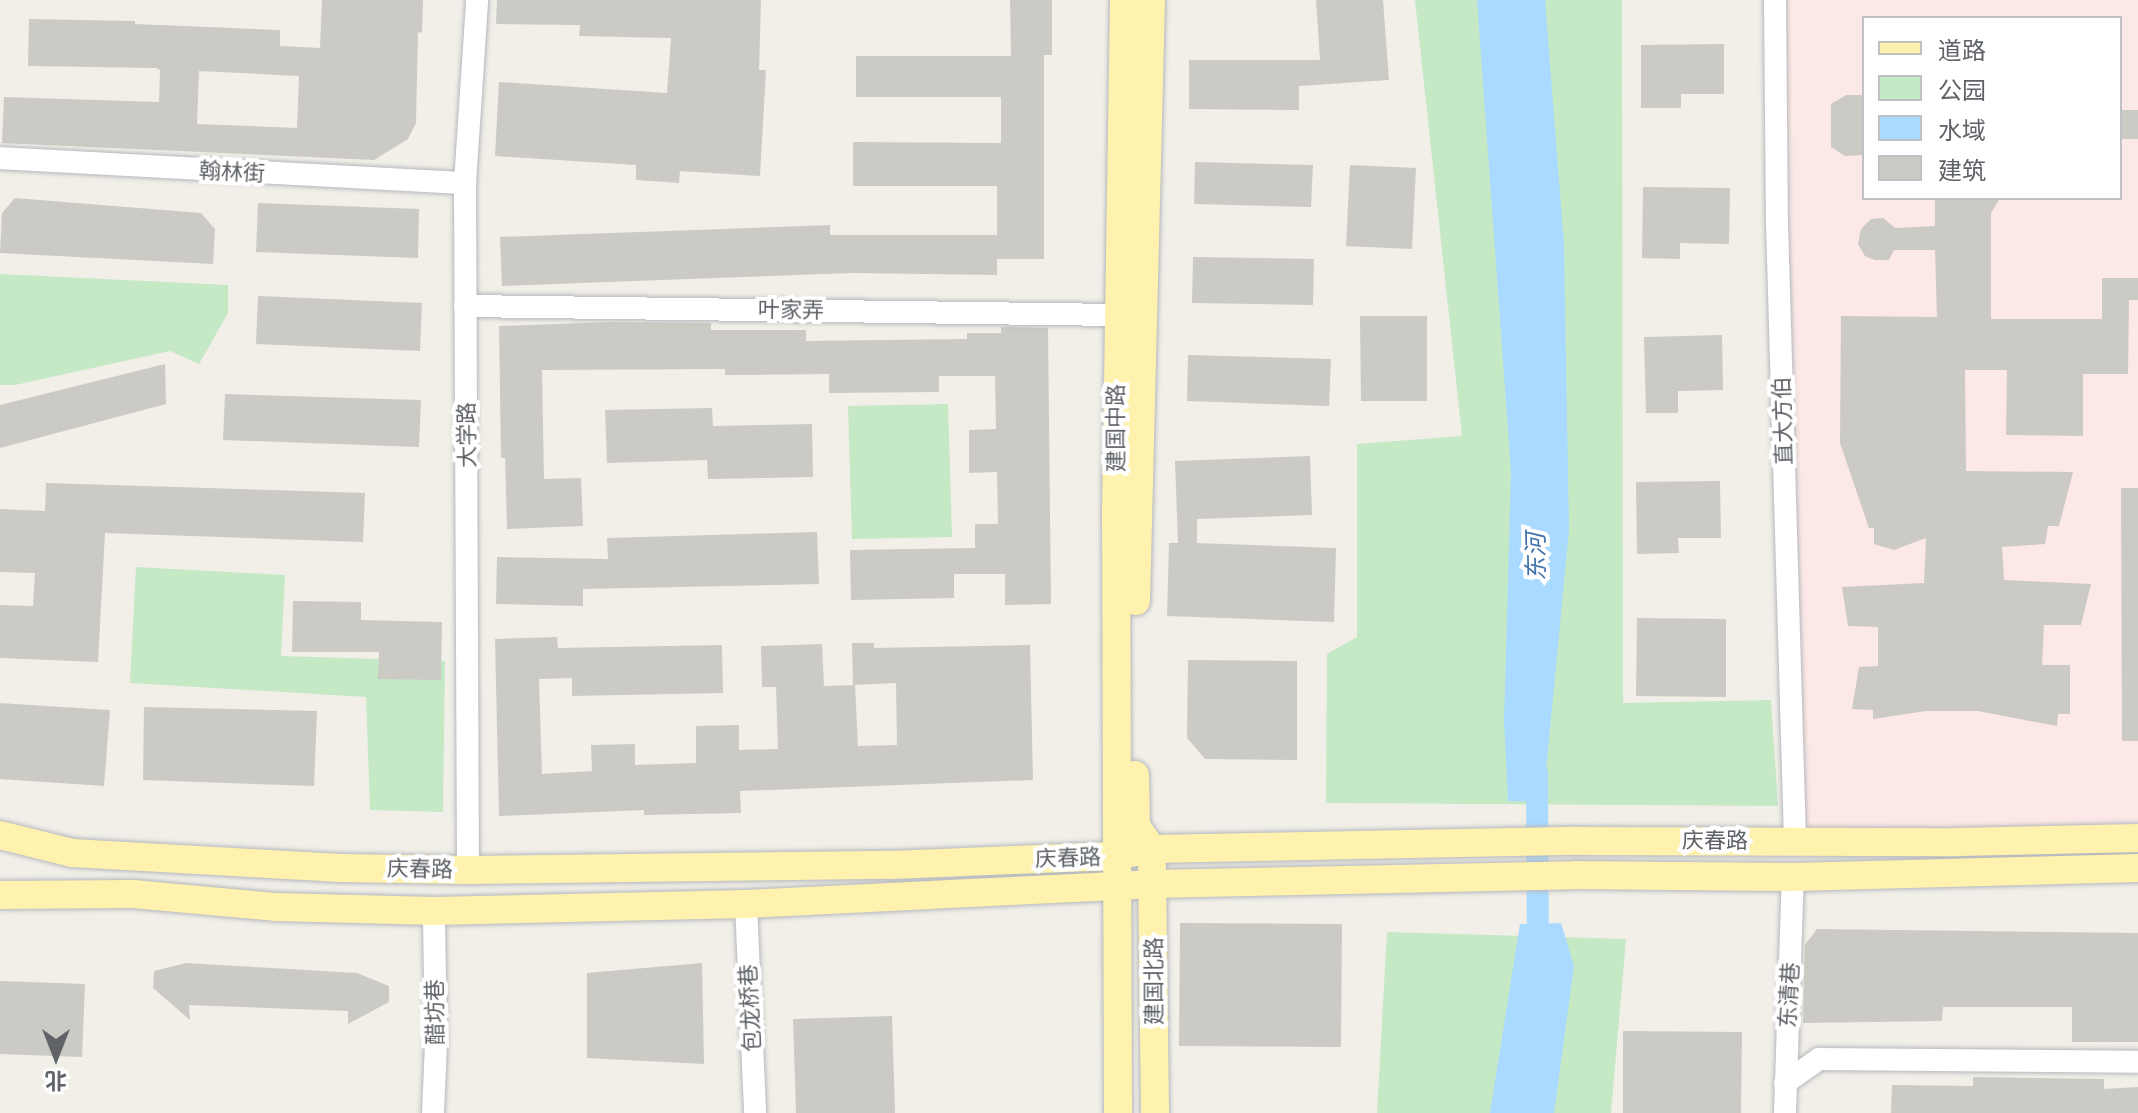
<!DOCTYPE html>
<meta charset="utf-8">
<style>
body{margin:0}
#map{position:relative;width:2138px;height:1113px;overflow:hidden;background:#f1efe8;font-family:"Asap Condensed","Noto Sans SC",sans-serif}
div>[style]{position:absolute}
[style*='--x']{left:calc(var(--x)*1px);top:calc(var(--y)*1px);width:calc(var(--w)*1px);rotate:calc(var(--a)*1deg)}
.medical>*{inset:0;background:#fce8e6}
.green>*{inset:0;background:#c5e8c5}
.water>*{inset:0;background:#aadaff}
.canal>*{height:22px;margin:-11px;padding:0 11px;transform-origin:11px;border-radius:11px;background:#aadaff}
.building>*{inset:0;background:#cccac5}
.roads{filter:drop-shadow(0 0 2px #b5b8bc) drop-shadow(0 0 2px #b5b8bc)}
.minor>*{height:22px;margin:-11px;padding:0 11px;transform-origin:11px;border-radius:11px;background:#fff}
.major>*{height:28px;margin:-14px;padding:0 14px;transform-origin:14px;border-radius:14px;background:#fff2af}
span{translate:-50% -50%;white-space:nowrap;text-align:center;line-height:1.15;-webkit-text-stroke:8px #fff;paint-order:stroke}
.street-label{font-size:22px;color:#5f6368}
.water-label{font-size:24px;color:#4174aa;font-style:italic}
.legend{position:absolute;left:1862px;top:16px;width:260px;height:184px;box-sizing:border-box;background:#fff;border:2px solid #bfc1c3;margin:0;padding:10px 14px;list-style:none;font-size:24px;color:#5f6368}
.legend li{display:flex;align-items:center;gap:16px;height:40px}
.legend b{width:40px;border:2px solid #bfc1c3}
.north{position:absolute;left:16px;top:1017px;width:80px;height:80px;-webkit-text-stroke:6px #fff;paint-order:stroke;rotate:180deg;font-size:22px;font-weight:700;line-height:32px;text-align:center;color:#5f6368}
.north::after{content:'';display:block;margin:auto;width:28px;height:36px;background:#5f6368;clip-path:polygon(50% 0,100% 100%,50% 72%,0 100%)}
</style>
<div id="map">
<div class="medical">
<i style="clip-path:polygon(evenodd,1775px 0,2138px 0,2138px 838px,1795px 841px,1775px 0,1864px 18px,2120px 18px,2120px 198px,1864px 198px,1864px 18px)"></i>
</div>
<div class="green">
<i style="clip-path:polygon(1415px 0,1622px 0,1623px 703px,1771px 700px,1778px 806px,1326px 803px,1327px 654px,1357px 637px,1357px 444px,1462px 436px)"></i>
<i style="clip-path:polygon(0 274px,228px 285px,228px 313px,199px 364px,170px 351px,15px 385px,0 385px)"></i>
<i style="clip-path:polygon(948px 404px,952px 537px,852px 539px,848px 406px)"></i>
<i style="clip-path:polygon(136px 567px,285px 575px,281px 656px,445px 661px,443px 812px,370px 810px,366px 697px,130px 683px)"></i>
<i style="clip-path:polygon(1387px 932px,1626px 939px,1611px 1113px,1377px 1113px)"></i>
</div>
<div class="water">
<i style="clip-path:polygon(1477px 0,1545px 0,1564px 245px,1569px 530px,1543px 802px,1508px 801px,1504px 721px,1511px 472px)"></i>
<i style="clip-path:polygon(1561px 923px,1574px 966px,1554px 1113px,1490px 1113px,1520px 924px)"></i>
</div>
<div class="canal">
<i style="--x:1537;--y:773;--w:177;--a:89.7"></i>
</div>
<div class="building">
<i style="clip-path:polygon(evenodd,322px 0,423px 0,422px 33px,418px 32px,416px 123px,408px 139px,374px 160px,2px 143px,4px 97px,159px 102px,160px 70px,156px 68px,28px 66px,29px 19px,135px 21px,135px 24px,280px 30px,280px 46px,320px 48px,322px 0,199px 71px,299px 76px,297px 128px,197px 124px,199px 71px)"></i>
<i style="clip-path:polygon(497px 0,761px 0,759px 70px,766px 70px,760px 176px,680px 171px,679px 183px,636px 180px,636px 165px,495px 156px,499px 82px,667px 93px,671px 38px,579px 36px,580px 25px,496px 24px)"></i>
<i style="clip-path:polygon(1010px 0,1052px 0,1052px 55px,1044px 55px,1044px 259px,997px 259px,997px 275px,853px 273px,502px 286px,500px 237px,830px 225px,830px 235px,997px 235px,997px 186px,853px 186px,853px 142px,1001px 143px,1001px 97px,856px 97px,856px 56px,1011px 56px)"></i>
<i style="clip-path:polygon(1316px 0,1383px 0,1389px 80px,1299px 86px,1299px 110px,1189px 109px,1189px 60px,1320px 60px)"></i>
<i style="clip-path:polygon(1724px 44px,1724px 94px,1681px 94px,1681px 108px,1641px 108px,1641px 45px)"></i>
<i style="clip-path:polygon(1846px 95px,1864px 95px,1864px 155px,1845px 156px,1831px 147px,1831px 104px)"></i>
<i style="clip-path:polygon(2120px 110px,2138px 110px,2138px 139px,2120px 139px)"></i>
<i style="clip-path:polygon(1195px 162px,1313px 165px,1311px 207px,1194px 204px)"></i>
<i style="clip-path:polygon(1350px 165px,1416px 168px,1412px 249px,1346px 246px)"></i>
<i style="clip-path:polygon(1643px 187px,1730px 188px,1729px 244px,1680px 243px,1680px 259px,1642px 258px)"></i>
<i style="clip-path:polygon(15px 198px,201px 213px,215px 229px,213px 264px,0 253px,2px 213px)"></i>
<i style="clip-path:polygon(1935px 198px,2000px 198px,1991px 213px,1991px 319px,2102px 319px,2102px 278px,2138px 278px,2138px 300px,2129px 300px,2128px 374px,2083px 374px,2083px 436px,2006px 435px,2007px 370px,1965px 370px,1966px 471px,2073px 472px,2059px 526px,2048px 526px,2045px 544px,2002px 547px,2004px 580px,2091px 584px,2081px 625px,2044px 625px,2042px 665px,2070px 665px,2070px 714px,2058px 714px,2057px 726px,1978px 711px,1926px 711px,1873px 719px,1873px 710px,1852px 709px,1859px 667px,1878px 666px,1878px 627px,1848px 626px,1842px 587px,1924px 583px,1926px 538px,1894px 550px,1874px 544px,1874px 528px,1869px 528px,1840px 443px,1841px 316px,1937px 317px,1935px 250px,1894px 250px,1889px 260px,1875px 260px,1865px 256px,1858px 244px,1861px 229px,1871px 219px,1883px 218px,1895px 228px,1935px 226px)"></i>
<i style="clip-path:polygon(258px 203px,419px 209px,418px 258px,256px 252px)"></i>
<i style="clip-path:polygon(1193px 257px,1314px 259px,1313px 305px,1192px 303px)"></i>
<i style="clip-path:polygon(258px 296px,422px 303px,420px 351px,256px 344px)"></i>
<i style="clip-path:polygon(1360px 316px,1427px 316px,1427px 401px,1361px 401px)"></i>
<i style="clip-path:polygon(610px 322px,711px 323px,711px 330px,806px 330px,806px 341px,967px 339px,967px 333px,1001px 333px,1001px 327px,1048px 328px,1051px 604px,1005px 605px,1005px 574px,954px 574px,954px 598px,851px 600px,850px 550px,975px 548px,975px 524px,998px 524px,997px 472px,969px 473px,969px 430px,996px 429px,995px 376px,939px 376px,939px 392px,829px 393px,829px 374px,725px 375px,725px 369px,542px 370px,544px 479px,581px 478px,583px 526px,507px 529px,505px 458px,501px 458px,499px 326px)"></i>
<i style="clip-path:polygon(1722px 335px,1723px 390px,1678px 391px,1678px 413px,1646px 413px,1644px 337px)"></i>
<i style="clip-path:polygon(1188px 355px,1331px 359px,1329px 406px,1187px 401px)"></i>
<i style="clip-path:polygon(165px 364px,166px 404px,0 448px,0 405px)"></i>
<i style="clip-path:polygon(225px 394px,421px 400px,419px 447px,223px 440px)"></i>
<i style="clip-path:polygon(712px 408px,713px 426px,812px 424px,813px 477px,708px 479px,707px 460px,607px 463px,605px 410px)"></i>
<i style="clip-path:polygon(1310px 456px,1312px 515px,1197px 519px,1197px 543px,1336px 548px,1334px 622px,1167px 616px,1169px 543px,1178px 543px,1175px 461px)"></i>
<i style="clip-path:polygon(1720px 481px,1721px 538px,1678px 538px,1679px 553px,1637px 554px,1636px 482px)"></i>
<i style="clip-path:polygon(46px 483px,365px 493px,363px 542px,105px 533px,98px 662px,0 658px,0 605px,33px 606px,35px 573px,0 572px,0 509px,45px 511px)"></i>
<i style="clip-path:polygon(2121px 488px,2138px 488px,2138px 741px,2122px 741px)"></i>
<i style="clip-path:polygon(817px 532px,819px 584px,583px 589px,583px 606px,496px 604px,497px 557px,608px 559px,607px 538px)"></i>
<i style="clip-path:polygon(293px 601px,361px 602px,361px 620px,442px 622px,441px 680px,378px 679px,379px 652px,292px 652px)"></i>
<i style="clip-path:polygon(1637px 618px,1726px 619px,1726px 697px,1636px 696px)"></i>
<i style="clip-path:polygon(557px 637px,558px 648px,722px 645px,723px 693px,572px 696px,572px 678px,539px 679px,542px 774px,592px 771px,591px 745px,635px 744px,635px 765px,696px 763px,696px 726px,739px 725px,739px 750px,778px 749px,776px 687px,762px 687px,761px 646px,822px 644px,824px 686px,855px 685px,858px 746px,897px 745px,896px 683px,853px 685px,852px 643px,874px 643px,874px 648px,1030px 645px,1033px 780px,740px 791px,741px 813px,644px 815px,644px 810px,499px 816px,495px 639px)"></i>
<i style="clip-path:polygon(1188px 660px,1297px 661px,1297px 760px,1205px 759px,1187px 738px)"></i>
<i style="clip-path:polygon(0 703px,110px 710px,104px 786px,0 779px)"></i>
<i style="clip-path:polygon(144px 707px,317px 711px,314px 786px,143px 780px)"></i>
<i style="clip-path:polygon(1180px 923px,1342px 924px,1341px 1047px,1179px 1046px)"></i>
<i style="clip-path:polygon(1817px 929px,2138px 933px,2138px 1042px,2072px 1042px,2072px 1007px,1943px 1007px,1942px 1021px,1803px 1023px,1805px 945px)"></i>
<i style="clip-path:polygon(186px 963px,357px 973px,389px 986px,389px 1002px,348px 1024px,348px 1011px,189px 1005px,190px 1020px,153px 988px,154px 971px)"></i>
<i style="clip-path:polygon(702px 963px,704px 1064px,587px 1058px,587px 973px)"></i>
<i style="clip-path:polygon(0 981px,85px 984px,82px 1057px,0 1054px)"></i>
<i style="clip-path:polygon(892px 1016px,895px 1113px,796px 1113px,793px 1019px)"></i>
<i style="clip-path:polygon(1623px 1031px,1742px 1032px,1741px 1113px,1623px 1113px)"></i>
<i style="clip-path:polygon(1973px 1077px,2104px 1079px,2104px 1089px,2138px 1087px,2138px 1113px,1891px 1113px,1892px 1085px,1973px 1086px)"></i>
</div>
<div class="roads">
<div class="minor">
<i style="--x:1775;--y:0;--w:223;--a:89.5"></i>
<i style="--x:1777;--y:223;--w:618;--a:88.33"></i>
<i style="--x:0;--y:158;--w:466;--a:3.1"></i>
<i style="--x:465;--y:306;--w:652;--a:0.79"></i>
<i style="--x:468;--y:870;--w:687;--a:-90.25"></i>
<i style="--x:465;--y:183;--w:183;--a:-86.2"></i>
<i style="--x:746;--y:904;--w:209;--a:87.5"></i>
<i style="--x:1785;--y:1083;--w:42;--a:-35.2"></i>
<i style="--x:1819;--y:1059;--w:319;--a:0.5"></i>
<i style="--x:433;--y:1113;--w:69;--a:-87.5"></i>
<i style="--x:436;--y:1044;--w:133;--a:-90.9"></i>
<i style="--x:1785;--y:1113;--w:236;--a:-88.1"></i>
</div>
<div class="major">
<i style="--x:1136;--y:601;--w:601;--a:-88.57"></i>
<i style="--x:1135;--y:775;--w:51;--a:88.9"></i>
<i style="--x:1136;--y:826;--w:28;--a:55"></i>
<i style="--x:0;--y:835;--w:74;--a:14"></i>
<i style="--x:72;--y:853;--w:269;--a:3.2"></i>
<i style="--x:341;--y:868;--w:127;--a:0.9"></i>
<i style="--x:468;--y:870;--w:423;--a:-0.7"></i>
<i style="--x:891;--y:865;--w:224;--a:-2.3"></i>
<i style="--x:1115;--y:856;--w:38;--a:-11"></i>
<i style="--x:1152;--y:849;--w:425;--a:-1.1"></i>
<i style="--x:1577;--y:841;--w:381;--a:0.2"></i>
<i style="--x:1958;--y:842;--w:180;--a:-1.3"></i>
<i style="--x:1152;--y:866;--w:247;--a:89.3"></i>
<i style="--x:0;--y:895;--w:133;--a:-0.4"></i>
<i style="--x:133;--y:894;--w:145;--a:5.2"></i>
<i style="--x:277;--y:907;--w:157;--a:1.5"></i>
<i style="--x:434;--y:911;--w:312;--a:-1.3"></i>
<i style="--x:746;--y:904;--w:406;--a:-2.8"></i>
<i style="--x:1152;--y:884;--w:423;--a:-1.2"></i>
<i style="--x:1575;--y:875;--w:218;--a:0.5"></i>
<i style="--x:1793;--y:877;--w:345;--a:-1.5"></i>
<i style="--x:1118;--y:1113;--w:601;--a:-90.19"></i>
<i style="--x:1116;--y:512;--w:512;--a:-89.1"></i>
</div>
</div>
<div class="street-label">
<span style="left:232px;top:172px;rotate:3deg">翰林街</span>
<span style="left:791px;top:310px;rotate:1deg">叶家弄</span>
<span style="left:1783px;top:421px;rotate:-92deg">直大方伯</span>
<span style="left:1116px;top:428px;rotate:-90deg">建国中路</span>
<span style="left:467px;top:435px;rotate:-91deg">大学路</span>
<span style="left:1715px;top:841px">庆春路</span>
<span style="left:1068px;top:858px;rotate:-2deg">庆春路</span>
<span style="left:420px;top:869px;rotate:1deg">庆春路</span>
<span style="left:1154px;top:981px;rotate:-90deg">建国北路</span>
<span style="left:1789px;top:995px;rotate:-87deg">东清巷</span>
<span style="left:750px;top:1008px;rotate:-93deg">包龙桥巷</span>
<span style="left:435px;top:1012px;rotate:-91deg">醋坊巷</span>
</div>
<div class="water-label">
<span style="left:1536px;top:557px;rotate:-91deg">东河</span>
</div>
<ul class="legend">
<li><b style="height:10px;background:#fff2af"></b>道路</li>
<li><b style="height:22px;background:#c5e8c5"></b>公园</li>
<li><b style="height:22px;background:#aadaff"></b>水域</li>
<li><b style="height:22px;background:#cccac5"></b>建筑</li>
</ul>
<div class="north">北</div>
</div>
